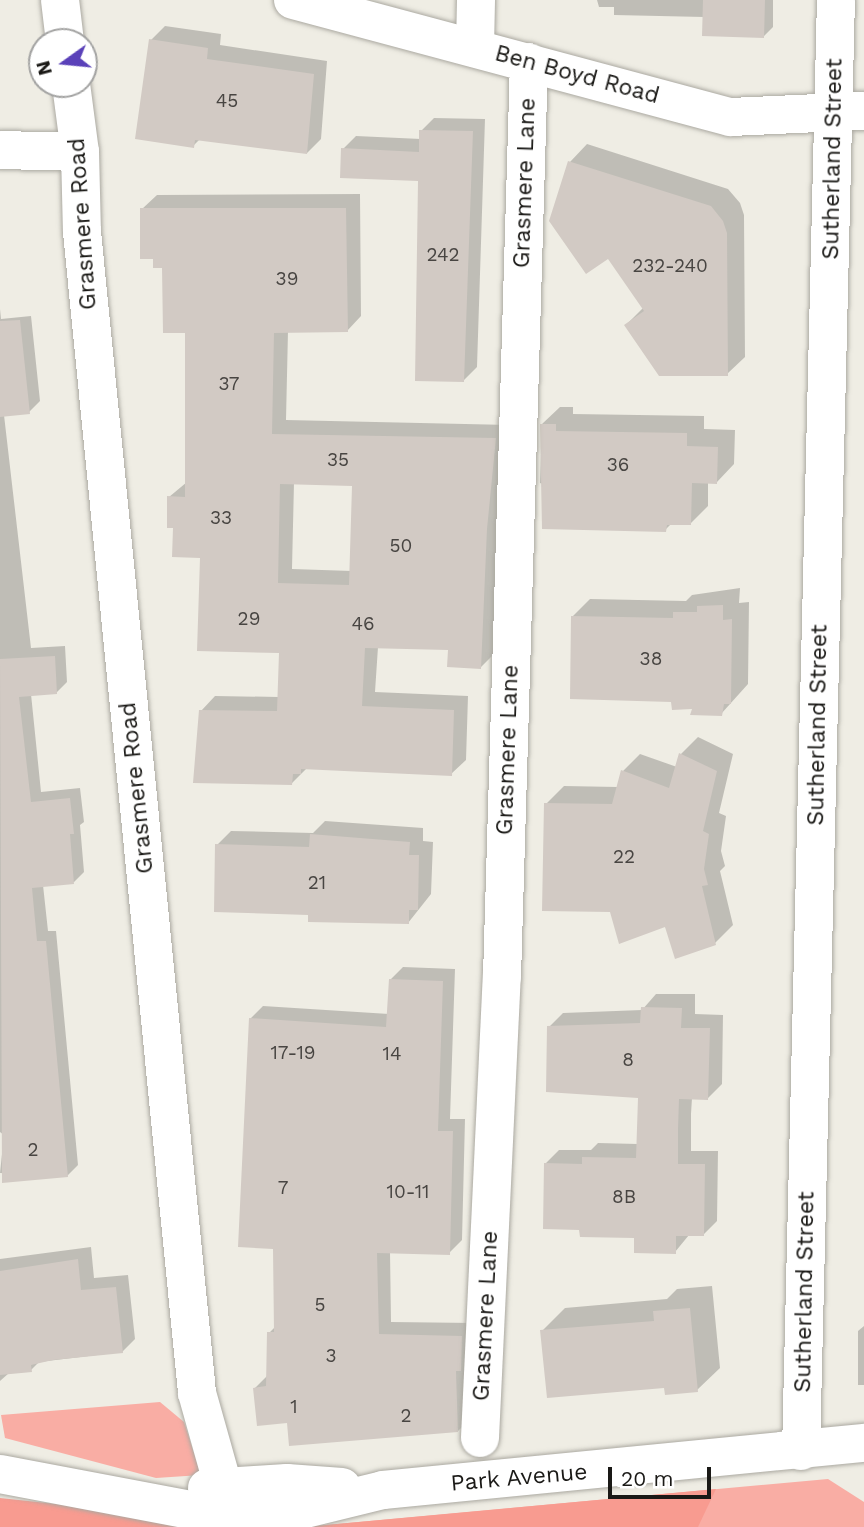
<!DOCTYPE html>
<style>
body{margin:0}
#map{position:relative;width:864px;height:1527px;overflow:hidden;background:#efede4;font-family:"Work Sans",sans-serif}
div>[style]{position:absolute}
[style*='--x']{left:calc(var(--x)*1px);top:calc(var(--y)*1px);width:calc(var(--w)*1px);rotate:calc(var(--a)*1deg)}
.green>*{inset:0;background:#f9ada4}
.forest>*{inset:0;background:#f89b90}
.shadow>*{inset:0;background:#0003}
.building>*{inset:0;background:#d2cac4}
.roads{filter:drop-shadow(0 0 2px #aba9a1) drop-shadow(0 0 2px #aba9a1)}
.minor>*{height:38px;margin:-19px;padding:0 19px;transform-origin:19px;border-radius:19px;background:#fff}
span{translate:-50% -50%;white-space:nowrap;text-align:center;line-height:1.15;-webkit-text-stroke:5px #fff;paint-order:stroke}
.number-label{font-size:19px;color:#484542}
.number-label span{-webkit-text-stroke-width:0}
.street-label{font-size:23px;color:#1a1916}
.north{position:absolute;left:28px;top:28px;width:70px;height:70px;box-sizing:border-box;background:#fff;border:2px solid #a3a3a2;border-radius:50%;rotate:255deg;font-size:19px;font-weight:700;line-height:28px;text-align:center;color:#1a1916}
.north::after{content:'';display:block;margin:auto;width:24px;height:32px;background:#5a41b9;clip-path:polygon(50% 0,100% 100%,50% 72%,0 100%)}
.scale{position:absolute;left:608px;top:1467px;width:103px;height:32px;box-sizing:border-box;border:4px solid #1a1916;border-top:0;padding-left:9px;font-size:21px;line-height:24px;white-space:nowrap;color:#1a1916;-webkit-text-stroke:5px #fff;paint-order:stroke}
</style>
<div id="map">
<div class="green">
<i style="clip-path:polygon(160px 1402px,184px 1422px,201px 1475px,156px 1478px,5px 1438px,1px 1415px)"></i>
<i style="clip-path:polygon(828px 1479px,864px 1502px,864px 1527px,304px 1527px)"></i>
</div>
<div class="forest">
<i style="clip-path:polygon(716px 1489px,698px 1527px,304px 1527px)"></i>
<i style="clip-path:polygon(0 1498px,215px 1521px,277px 1527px,0 1527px)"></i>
</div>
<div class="shadow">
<i style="clip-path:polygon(597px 0,773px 0,773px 27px,763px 37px,704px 17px,614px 15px,614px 7px,599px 7px)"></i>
<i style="clip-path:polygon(165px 26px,221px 34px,220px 45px,327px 61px,321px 139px,307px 153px,200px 139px,193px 146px,151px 40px)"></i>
<i style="clip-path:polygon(434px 118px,485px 119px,477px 367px,464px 380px,420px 179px,343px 149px,356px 136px,421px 139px,421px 131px)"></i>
<i style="clip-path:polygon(587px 144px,728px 189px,740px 203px,744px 215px,745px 357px,727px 374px,626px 325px,643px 308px,570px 162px)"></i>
<i style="clip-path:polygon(evenodd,360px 194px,361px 316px,347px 331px,288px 331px,286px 420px,510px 425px,495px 653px,481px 667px,450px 649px,378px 647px,375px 692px,468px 696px,466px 760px,451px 774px,307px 768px,292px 783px,201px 711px,215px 696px,279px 697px,281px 651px,175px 526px,169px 497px,187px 482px,187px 331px,164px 266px,155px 258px,142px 209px,157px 195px,360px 194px,294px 483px,354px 484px,352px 571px,292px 569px,294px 483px)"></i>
<i style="clip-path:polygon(0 309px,1px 319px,31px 316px,40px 401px,29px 412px,4px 415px,31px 648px,65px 646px,67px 682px,56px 693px,31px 694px,41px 792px,80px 788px,84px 822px,80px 825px,84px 872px,74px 882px,43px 885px,48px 931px,56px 931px,78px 1165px,67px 1176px,0 1173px,4px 1135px,0 1132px)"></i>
<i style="clip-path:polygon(560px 407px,573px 407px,573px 414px,704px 416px,704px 429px,735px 430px,734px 464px,717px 482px,708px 482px,708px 506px,690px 524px,672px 523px,665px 530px,540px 483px,542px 424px)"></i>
<i style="clip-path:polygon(740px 588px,739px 603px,749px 602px,748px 684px,721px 714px,673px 700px,572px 617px,590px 599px,686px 601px,692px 595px)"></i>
<i style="clip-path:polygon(698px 737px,733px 754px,719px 813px,726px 816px,721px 851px,725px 866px,720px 871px,733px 925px,715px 943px,611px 910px,546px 804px,564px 786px,618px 787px,623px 771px,640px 754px,677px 767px,681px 754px)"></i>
<i style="clip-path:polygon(325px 821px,423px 828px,423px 841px,433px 842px,431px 894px,408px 923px,310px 913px,217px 845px,231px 831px,313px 833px)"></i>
<i style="clip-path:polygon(403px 967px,455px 969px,450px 1119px,465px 1119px,462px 1240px,449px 1253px,390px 1251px,391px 1322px,475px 1323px,471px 1418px,458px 1431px,288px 1421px,255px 1388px,268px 1375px,269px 1333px,276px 1326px,275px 1247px,250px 1019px,263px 1006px,389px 1014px,390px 980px)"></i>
<i style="clip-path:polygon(656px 994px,695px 994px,695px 1014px,723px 1015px,722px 1084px,708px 1098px,692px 1098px,691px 1114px,691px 1151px,718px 1151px,717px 1221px,703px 1235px,689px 1235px,675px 1252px,636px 1237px,581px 1228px,545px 1164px,559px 1150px,591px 1150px,598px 1143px,638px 1144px,640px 1096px,549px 1027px,563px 1013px,642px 1010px)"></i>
<i style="clip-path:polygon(91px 1247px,94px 1278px,128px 1275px,135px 1339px,122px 1352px,39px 1362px,31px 1370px,9px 1373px,0 1381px,0 1259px)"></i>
<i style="clip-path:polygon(712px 1286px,720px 1368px,697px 1390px,665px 1386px,542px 1331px,565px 1308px,667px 1299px,677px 1289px)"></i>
<i style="clip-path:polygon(864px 1326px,864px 1385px,858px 1385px,858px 1331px)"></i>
</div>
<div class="building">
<i style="clip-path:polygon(703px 0,765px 0,764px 38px,702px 36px)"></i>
<i style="clip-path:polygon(149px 39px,208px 48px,207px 59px,314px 74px,307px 154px,195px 140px,194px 148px,135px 139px)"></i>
<i style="clip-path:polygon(419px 130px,473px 131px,464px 382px,415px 381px,418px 181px,340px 178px,341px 148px,419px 152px)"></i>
<i style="clip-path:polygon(568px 161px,711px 206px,723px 221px,727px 233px,728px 376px,659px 376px,624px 325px,644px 311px,608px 259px,586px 274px,549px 221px)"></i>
<i style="clip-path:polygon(evenodd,140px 208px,346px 208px,348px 332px,274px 333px,272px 434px,496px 438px,487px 529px,481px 669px,447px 667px,448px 650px,365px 648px,362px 706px,454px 710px,452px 776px,301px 769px,301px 774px,293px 774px,292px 785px,193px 783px,199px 710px,277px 711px,279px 653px,197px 651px,200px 558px,172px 557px,173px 528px,167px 528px,167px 496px,185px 497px,185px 333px,163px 333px,162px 268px,153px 268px,153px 259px,140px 259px,140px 208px,280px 484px,352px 486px,349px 585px,278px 583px,280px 484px)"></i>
<i style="clip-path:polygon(20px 320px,30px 414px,0 417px,0 321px)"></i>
<i style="clip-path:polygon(540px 424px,556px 424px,556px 431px,687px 433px,687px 446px,718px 447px,717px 484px,692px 483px,691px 525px,667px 525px,666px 532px,542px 529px)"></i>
<i style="clip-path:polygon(723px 605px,723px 620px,732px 619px,731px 704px,724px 704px,722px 716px,690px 715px,692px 709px,672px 710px,671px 702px,570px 699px,571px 616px,673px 618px,673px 612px,697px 612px,697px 606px)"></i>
<i style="clip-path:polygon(55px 656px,57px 694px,19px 697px,31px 802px,70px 798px,74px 834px,70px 834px,74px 884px,32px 888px,37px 941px,46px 941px,68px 1177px,2px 1183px,0 659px)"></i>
<i style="clip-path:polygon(679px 753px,717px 771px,703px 831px,709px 834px,704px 869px,708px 885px,702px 886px,716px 945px,675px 959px,665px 927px,619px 944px,610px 912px,542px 911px,544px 803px,612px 804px,621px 770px,669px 788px)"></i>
<i style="clip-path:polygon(310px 834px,410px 842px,409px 855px,419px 855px,418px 910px,409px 910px,409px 924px,308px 922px,308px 915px,214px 912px,215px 844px,309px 847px)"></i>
<i style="clip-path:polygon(389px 979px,443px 981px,438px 1131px,453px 1131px,450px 1255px,377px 1253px,379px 1334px,462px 1336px,461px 1371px,456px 1371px,458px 1432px,289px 1446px,287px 1423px,257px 1426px,253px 1388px,266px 1386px,267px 1332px,274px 1332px,273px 1249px,238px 1247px,249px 1018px,386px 1027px)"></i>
<i style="clip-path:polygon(641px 1007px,682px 1008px,681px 1028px,710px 1028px,708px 1100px,679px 1099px,678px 1129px,678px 1164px,705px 1164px,704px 1236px,676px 1236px,676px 1254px,634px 1253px,634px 1238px,580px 1237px,579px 1230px,543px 1229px,544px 1163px,582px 1164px,582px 1157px,636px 1158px,638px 1098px,546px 1092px,547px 1026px,640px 1023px)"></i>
<i style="clip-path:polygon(78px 1259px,81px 1290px,116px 1287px,123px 1353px,53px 1360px,31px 1365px,32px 1372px,0 1375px,0 1271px)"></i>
<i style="clip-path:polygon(690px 1308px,698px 1392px,665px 1395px,664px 1388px,547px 1398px,540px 1330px,654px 1321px,653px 1311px)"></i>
</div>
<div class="roads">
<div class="minor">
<i style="--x:60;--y:0;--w:42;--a:83.2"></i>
<i style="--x:293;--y:0;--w:453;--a:15"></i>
<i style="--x:731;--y:117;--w:133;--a:-2.6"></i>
<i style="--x:475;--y:48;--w:48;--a:-88.8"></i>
<i style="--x:71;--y:84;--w:69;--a:82.5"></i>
<i style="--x:80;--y:152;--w:80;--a:88.6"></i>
<i style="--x:82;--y:232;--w:1167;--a:84.34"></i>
<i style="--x:197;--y:1393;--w:100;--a:74.3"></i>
<i style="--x:0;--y:150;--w:80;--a:1.4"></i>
<i style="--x:480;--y:1438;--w:462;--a:-87.3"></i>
<i style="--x:502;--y:977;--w:915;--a:-88.31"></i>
<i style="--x:801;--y:1451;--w:1451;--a:-88.62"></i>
<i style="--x:0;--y:1474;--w:222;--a:10.7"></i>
<i style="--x:218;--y:1515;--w:83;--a:-3.4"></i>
<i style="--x:301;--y:1510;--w:84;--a:-13.7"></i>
<i style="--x:383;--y:1490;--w:483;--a:-5.6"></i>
<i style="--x:207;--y:1488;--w:80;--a:-3.6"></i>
<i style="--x:287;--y:1483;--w:55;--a:4.2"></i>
</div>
</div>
<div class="number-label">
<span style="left:227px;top:101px">45</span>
<span style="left:443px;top:255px">242</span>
<span style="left:670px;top:266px">232-240</span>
<span style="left:287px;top:279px">39</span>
<span style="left:229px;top:384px">37</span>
<span style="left:338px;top:460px">35</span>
<span style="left:618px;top:465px">36</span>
<span style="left:221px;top:518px">33</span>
<span style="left:401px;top:546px">50</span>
<span style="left:249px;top:619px">29</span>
<span style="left:363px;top:624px">46</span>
<span style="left:651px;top:659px">38</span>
<span style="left:624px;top:857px">22</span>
<span style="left:317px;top:883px">21</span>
<span style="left:293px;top:1053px">17-19</span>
<span style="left:392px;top:1054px">14</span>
<span style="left:628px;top:1060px">8</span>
<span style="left:33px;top:1150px">2</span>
<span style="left:283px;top:1188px">7</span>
<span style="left:408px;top:1192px">10-11</span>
<span style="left:624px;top:1197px">8B</span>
<span style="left:320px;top:1305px">5</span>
<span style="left:331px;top:1356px">3</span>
<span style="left:294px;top:1407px">1</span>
<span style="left:406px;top:1416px">2</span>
</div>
<div class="street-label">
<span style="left:577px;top:75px;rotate:15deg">Ben Boyd Road</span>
<span style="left:833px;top:159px;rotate:-89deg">Sutherland Street</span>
<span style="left:525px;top:183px;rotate:-88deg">Grasmere Lane</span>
<span style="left:83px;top:224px;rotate:-94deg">Grasmere Road</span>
<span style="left:818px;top:725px;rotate:-89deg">Sutherland Street</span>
<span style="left:508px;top:750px;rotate:-88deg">Grasmere Lane</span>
<span style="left:137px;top:788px;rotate:-96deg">Grasmere Road</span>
<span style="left:805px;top:1292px;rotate:-89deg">Sutherland Street</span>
<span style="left:486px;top:1316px;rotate:-87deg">Grasmere Lane</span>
<span style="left:519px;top:1478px;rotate:-5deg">Park Avenue</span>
</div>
<div class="north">N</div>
<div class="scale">20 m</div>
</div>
